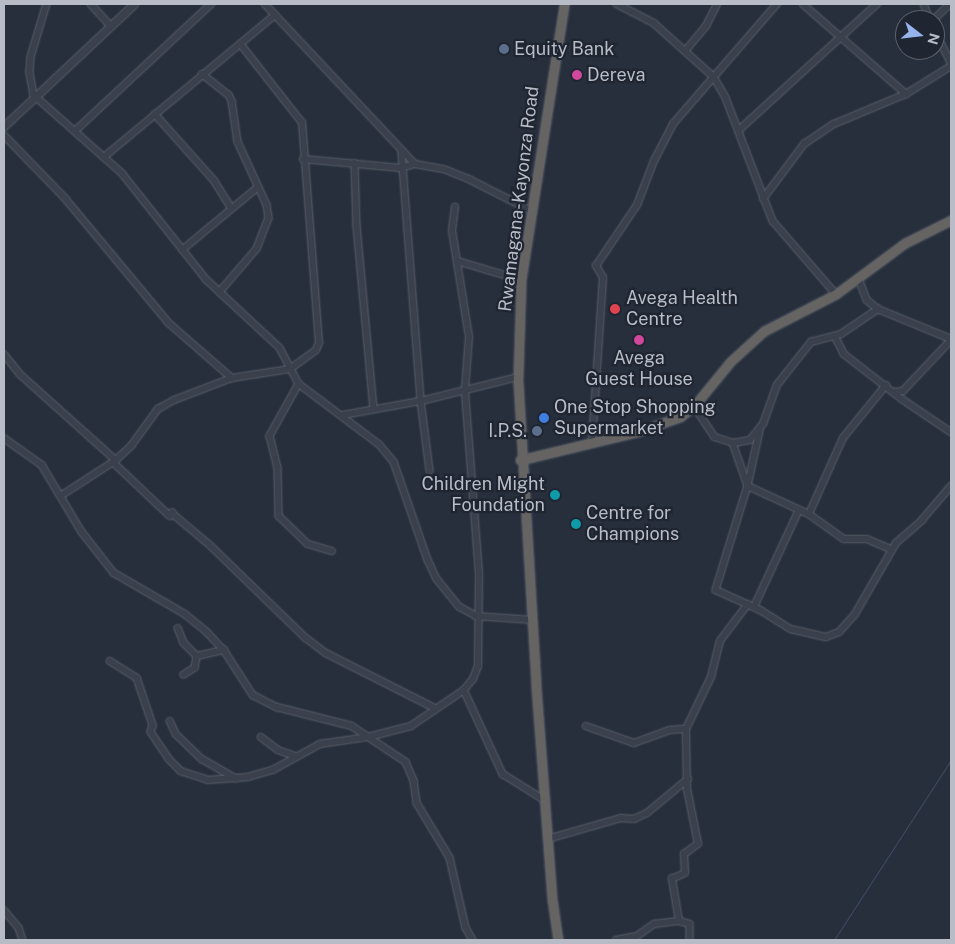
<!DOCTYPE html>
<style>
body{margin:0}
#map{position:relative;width:955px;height:944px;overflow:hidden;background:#272f3c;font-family:"Public Sans",sans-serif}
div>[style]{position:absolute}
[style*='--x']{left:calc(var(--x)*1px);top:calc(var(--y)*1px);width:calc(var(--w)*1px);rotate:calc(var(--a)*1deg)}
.stream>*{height:1px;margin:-0.5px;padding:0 0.5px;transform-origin:0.5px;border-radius:0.5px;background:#3e4c63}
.roads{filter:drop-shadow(0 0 1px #595f6a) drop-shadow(0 0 1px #595f6a)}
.minor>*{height:5.5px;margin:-2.75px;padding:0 2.75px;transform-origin:2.75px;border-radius:2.75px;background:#3b414c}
.tertiary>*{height:7px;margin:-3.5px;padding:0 3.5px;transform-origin:3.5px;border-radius:3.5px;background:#3b414c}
.trunk>*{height:9px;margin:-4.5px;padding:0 4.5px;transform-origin:4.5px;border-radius:4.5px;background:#656462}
.dots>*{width:14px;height:14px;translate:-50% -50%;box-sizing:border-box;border:2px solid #202631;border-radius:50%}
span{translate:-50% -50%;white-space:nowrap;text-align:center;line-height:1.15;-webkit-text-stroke:4.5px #202631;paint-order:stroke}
.poi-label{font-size:18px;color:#b7bcc7}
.left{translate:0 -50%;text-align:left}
.right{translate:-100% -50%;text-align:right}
.street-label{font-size:18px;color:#b7bcc7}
.frame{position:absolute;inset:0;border:5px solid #b7bcc7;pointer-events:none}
.north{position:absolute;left:895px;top:10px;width:50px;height:50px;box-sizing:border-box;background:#202631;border:1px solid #5c626d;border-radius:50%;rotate:106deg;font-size:14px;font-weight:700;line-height:20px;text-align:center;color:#b7bcc7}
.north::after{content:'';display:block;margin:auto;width:18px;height:22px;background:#96b3ed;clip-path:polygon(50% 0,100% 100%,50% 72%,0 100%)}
</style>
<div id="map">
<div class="stream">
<i style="--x:834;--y:940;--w:215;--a:-57"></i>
</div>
<div class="roads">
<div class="minor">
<i style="--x:47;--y:4;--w:55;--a:106.8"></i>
<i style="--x:31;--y:57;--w:16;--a:94"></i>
<i style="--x:30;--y:73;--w:22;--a:80"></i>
<i style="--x:34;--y:95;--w:118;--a:41.6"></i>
<i style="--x:122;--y:173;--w:135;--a:51.6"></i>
<i style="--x:206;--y:279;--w:101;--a:43"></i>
<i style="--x:280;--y:348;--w:41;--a:62.2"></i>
<i style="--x:299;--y:384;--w:100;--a:36.9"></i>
<i style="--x:379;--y:444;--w:23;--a:50"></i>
<i style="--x:394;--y:462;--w:104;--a:70.9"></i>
<i style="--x:428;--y:560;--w:21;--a:65"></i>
<i style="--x:437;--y:579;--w:36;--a:51"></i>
<i style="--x:460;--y:607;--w:18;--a:29"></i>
<i style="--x:476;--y:616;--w:57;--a:4"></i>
<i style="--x:91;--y:4;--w:28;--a:48"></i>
<i style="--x:265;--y:4;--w:219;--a:46.8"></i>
<i style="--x:415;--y:164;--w:29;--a:10"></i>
<i style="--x:444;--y:169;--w:27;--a:22"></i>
<i style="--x:469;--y:179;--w:68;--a:26.9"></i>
<i style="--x:617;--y:4;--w:42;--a:27.2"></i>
<i style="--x:654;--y:23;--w:81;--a:42"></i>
<i style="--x:714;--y:77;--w:24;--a:60"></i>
<i style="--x:726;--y:98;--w:132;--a:69.1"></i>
<i style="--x:773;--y:221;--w:96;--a:49.2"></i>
<i style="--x:803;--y:4;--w:137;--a:41.1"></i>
<i style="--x:924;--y:4;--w:17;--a:69"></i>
<i style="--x:933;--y:20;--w:23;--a:-43"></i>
<i style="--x:935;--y:31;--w:36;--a:63"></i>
<i style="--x:686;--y:50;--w:31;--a:-50"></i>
<i style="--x:706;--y:26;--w:25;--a:-63"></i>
<i style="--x:202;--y:74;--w:34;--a:38"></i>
<i style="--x:229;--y:95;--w:7;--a:63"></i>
<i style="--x:232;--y:101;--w:41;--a:81.7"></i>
<i style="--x:238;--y:142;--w:69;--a:65.3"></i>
<i style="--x:267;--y:205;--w:13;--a:81"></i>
<i style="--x:269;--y:218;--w:33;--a:111"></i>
<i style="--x:257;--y:249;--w:57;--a:130.7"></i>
<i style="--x:155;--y:114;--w:89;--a:48.2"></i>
<i style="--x:214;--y:180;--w:32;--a:58"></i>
<i style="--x:739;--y:130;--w:187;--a:-42.4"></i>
<i style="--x:75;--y:131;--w:186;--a:-43"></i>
<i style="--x:4;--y:135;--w:89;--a:45.9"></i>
<i style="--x:66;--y:199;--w:161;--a:50.3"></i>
<i style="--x:169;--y:323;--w:84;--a:41.1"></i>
<i style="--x:402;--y:153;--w:249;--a:85.6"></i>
<i style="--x:421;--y:401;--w:70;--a:82.6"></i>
<i style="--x:104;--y:157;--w:222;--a:-39.7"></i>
<i style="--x:303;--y:159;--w:98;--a:5.2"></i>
<i style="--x:401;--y:168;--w:15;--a:-16"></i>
<i style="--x:355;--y:163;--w:63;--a:88.2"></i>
<i style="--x:357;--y:226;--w:183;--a:84.7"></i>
<i style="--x:763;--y:199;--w:69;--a:-53.3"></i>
<i style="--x:804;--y:144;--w:36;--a:-34"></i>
<i style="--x:834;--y:124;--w:78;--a:-22.6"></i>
<i style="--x:906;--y:94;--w:53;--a:-31.9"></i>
<i style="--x:182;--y:250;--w:97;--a:-39.6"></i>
<i style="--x:457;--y:261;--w:67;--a:16.5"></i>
<i style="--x:859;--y:279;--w:22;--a:69"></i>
<i style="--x:867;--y:300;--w:14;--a:39"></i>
<i style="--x:878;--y:309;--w:79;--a:22.3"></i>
<i style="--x:835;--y:336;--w:20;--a:63"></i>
<i style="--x:844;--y:354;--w:73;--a:37.8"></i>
<i style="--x:902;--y:399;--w:59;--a:34"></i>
<i style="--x:4;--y:354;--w:26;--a:51"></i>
<i style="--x:20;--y:374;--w:129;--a:41.9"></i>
<i style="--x:116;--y:460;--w:4;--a:124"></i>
<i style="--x:114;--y:463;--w:77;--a:43.4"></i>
<i style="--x:170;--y:516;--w:4;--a:-56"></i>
<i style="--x:172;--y:513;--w:50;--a:40.1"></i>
<i style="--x:210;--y:545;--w:134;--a:44.1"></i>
<i style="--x:306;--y:638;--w:25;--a:37"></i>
<i style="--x:326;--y:653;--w:122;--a:26.8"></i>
<i style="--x:299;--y:384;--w:60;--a:119.1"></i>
<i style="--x:270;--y:436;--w:33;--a:76"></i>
<i style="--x:278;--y:468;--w:48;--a:88.8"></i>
<i style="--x:279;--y:516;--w:40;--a:44"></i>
<i style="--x:308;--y:544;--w:25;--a:16"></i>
<i style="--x:893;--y:392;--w:10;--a:-6"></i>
<i style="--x:903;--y:391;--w:70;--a:-46.7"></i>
<i style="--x:694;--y:406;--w:37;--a:56"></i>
<i style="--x:715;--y:437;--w:19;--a:18"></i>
<i style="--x:733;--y:443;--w:17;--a:-10"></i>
<i style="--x:750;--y:440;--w:21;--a:-51"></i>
<i style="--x:763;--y:424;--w:41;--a:-70.3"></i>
<i style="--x:777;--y:385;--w:55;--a:-51.7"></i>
<i style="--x:811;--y:342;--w:31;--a:-15"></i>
<i style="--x:841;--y:334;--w:45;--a:-34"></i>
<i style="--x:343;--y:415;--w:79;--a:-10.2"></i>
<i style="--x:421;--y:401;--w:100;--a:-13.9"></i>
<i style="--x:760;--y:431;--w:56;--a:102.3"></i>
<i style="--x:748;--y:486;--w:67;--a:24.7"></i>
<i style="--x:809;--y:514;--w:43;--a:35.5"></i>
<i style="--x:844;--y:539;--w:23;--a:0"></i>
<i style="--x:867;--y:539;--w:26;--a:23"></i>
<i style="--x:4;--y:438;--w:47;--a:35.4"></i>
<i style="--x:42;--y:465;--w:78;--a:59.2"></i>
<i style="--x:82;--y:532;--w:52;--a:52"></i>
<i style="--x:114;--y:573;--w:82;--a:30"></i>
<i style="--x:185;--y:614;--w:27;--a:39"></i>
<i style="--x:206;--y:631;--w:26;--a:47"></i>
<i style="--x:224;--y:650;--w:54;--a:57.2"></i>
<i style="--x:253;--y:695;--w:27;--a:27"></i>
<i style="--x:277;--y:707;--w:77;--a:14.2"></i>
<i style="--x:352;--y:726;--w:65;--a:33.7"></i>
<i style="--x:406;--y:762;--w:21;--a:67"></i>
<i style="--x:414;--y:781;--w:22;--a:82"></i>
<i style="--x:417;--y:803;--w:64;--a:59"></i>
<i style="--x:450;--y:858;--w:72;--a:77.1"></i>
<i style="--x:466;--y:928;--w:14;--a:60"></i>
<i style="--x:592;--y:443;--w:165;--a:-86.2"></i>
<i style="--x:603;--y:278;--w:14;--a:-120"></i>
<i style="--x:596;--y:266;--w:73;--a:-56.1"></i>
<i style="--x:637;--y:205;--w:47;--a:-68.9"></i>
<i style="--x:654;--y:161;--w:42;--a:-62.8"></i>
<i style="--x:673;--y:124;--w:159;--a:-49.1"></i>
<i style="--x:733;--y:443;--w:46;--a:70.8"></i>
<i style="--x:748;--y:486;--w:109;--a:107.1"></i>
<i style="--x:716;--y:590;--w:51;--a:24.5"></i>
<i style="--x:762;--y:611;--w:34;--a:32"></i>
<i style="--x:791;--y:629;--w:36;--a:13"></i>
<i style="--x:826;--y:637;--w:14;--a:-21"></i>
<i style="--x:839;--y:632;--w:24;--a:-48"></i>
<i style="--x:855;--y:614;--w:82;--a:-60"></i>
<i style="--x:896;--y:543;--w:35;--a:-41"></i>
<i style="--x:922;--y:520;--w:45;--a:-49.5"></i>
<i style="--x:62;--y:495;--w:64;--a:-32.9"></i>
<i style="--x:116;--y:460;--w:21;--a:-43"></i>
<i style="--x:131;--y:446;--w:46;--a:-53.9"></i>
<i style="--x:158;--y:409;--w:18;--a:-29"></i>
<i style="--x:174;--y:400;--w:62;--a:-20.8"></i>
<i style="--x:232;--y:378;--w:59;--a:-8.8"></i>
<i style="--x:290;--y:369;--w:32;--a:-36"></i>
<i style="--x:316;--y:350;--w:8;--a:-67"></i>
<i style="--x:319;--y:343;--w:221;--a:-94.4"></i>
<i style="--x:302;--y:123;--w:100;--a:-128.1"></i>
<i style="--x:809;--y:514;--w:83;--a:-65.9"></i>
<i style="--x:843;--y:438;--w:68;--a:-50.9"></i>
<i style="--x:754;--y:607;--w:107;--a:-65.1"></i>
<i style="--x:178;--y:628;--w:16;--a:68"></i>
<i style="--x:184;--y:643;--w:18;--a:45"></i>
<i style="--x:197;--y:656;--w:12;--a:99"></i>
<i style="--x:195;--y:668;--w:13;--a:148"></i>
<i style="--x:197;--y:656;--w:28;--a:-13"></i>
<i style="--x:110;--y:661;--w:32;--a:32"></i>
<i style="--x:137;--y:678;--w:50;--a:71.2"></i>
<i style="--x:153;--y:725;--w:7;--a:106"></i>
<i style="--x:151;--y:732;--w:32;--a:56"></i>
<i style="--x:169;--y:759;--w:17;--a:45"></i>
<i style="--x:181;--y:771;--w:28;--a:18"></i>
<i style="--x:208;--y:780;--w:40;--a:-4.3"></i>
<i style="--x:248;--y:777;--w:26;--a:-16"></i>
<i style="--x:273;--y:770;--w:54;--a:-29"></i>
<i style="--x:320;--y:744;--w:49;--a:-8.3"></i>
<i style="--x:368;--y:737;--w:44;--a:-14.3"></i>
<i style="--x:411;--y:726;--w:64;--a:-34.2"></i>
<i style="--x:464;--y:690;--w:14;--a:-51"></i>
<i style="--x:473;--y:679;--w:14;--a:-69"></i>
<i style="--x:478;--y:666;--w:92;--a:-89.4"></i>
<i style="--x:479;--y:574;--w:185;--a:-94.4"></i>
<i style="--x:465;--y:390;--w:53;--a:-85.7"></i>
<i style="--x:469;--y:337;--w:107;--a:-99.1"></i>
<i style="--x:452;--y:231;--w:24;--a:-83"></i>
<i style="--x:464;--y:690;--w:93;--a:65.1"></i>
<i style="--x:503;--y:774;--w:51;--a:32.1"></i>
<i style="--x:170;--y:721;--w:14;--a:65"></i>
<i style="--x:176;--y:734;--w:36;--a:44"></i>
<i style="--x:202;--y:759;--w:39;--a:30"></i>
<i style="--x:586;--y:726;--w:51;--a:19.5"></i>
<i style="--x:634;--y:743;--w:38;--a:-20"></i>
<i style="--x:670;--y:730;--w:16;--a:-4"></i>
<i style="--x:261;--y:737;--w:21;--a:37"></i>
<i style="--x:278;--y:750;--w:18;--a:19"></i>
<i style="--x:548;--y:839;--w:76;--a:-16"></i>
<i style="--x:621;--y:818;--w:13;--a:4"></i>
<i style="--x:634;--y:819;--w:14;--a:-25"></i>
<i style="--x:647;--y:813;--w:53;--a:-39.7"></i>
<i style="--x:4;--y:910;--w:23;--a:50"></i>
<i style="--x:19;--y:928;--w:13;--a:72"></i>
<i style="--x:679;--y:921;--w:43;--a:-99.5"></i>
<i style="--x:672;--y:879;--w:14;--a:-25"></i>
<i style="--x:685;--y:873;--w:19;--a:-93"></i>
<i style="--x:684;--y:854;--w:17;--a:-36"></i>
<i style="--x:698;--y:844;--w:56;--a:-101.3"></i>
<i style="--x:687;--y:789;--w:60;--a:-91"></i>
<i style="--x:686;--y:729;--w:58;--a:-64.3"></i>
<i style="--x:711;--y:677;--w:37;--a:-76"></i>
<i style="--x:720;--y:641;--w:46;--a:-52.9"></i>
<i style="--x:616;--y:940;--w:21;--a:-11"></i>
<i style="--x:637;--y:936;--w:21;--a:-35"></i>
<i style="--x:654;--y:924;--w:25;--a:-7"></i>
<i style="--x:679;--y:921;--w:11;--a:15"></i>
<i style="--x:690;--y:924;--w:16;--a:90"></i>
</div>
<div class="tertiary">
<i style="--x:4;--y:126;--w:178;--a:-43.2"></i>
</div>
<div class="trunk">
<i style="--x:520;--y:460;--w:120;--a:-13.5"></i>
<i style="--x:637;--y:432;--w:46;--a:-19.2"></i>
<i style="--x:680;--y:417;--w:18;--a:-38"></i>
<i style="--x:694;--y:406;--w:58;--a:-50.6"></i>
<i style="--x:731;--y:361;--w:45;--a:-42.3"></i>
<i style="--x:764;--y:331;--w:81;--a:-27.2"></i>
<i style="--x:836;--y:294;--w:86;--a:-36.5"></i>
<i style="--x:905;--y:243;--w:51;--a:-26.6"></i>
<i style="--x:558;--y:940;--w:41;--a:-98.3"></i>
<i style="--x:552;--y:899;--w:216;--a:-94.3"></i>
<i style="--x:536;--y:684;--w:308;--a:-93.4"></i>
<i style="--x:518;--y:377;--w:97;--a:-88.2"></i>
<i style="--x:521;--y:280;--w:279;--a:-81.1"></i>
</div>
</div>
<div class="dots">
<i style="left:504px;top:49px;background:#5c6f8a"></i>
<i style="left:577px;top:75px;background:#d1479c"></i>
<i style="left:615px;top:309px;background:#e0444e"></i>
<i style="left:639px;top:340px;background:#d1479c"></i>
<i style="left:544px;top:418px;background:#3f7fe0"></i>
<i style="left:537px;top:431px;background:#5c6f8a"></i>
<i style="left:555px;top:495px;background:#0f9aa8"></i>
<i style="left:576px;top:524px;background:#0f9aa8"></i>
</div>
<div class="poi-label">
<span class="left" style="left:514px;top:49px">Equity Bank</span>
<span class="left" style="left:587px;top:75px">Dereva</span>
<span class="left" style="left:626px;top:309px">Avega Health<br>Centre</span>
<span style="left:639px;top:369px">Avega<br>Guest House</span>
<span class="left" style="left:554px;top:418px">One Stop Shopping<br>Supermarket</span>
<span class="right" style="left:527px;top:431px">I.P.S.</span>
<span class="right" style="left:545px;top:495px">Children Might<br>Foundation</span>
<span class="left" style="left:586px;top:524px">Centre for<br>Champions</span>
</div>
<div class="street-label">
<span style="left:519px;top:199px;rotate:-83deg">Rwamagana-Kayonza Road</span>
</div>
<div class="frame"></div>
<div class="north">N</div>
</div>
